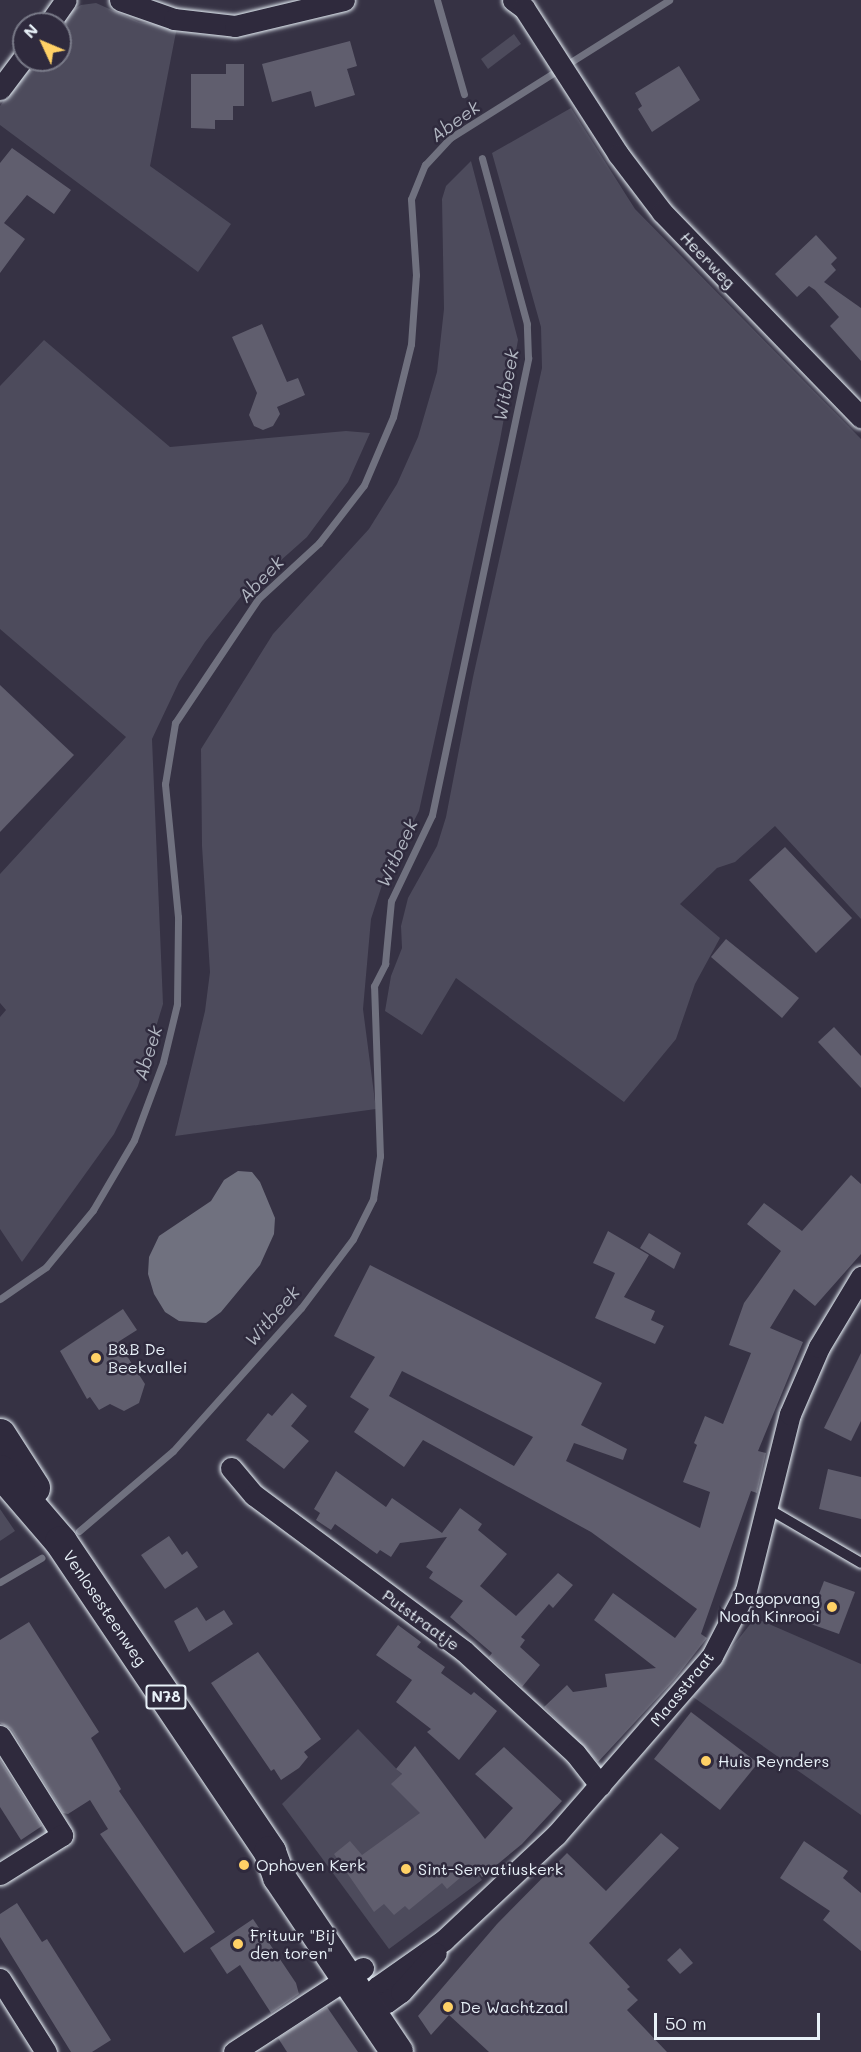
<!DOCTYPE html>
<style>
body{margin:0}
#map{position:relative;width:861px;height:2052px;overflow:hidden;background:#363244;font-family:Mali,sans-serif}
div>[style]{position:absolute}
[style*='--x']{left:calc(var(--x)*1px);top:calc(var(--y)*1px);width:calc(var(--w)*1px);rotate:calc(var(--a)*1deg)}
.green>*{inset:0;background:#4d4b5c}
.water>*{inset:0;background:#70717f}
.stream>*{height:7px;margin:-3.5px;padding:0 3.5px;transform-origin:3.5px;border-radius:3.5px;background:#70717f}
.building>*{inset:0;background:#605e6e}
.roads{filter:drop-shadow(0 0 2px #e8f1f8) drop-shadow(0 0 2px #e8f1f8)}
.lane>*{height:10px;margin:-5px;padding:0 5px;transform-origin:5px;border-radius:5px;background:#2f2a3d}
.street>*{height:21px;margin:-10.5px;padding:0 10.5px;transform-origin:10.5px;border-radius:10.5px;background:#2f2a3d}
.primary>*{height:32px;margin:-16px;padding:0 16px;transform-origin:16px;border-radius:16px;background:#2f2a3d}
.dots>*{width:16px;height:16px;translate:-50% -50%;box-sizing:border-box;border:3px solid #2f2a3d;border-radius:50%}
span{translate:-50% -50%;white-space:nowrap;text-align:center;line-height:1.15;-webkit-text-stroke:5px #2f2a3d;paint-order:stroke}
.shield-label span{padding:2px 4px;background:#2f2a3d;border:2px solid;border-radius:4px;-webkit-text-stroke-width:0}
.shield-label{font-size:15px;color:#e8f1f8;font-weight:700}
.street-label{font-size:16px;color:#e8f1f8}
.poi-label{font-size:16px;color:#e8f1f8}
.left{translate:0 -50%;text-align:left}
.right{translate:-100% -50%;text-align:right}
.water-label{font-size:18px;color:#b2b7c2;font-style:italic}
.north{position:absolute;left:12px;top:12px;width:60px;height:60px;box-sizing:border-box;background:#2f2a3d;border:2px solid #797a88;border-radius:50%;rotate:314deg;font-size:16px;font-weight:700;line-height:24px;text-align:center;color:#e8f1f8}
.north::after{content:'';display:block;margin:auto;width:21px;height:27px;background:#ffd166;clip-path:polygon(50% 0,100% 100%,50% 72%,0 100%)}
.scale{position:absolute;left:654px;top:2013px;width:166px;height:27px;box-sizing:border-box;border:3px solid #e8f1f8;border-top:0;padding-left:8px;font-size:18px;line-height:21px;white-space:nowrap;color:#e8f1f8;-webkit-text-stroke:4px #2f2a3d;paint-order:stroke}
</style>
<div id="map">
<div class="green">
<i style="clip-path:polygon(96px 3px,139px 22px,177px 27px,150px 166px,231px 224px,198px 272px,0 125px,0 106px,33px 60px,60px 60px,60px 24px,65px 15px,81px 5px)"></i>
<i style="clip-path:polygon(514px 34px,521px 44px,488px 69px,481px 59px)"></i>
<i style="clip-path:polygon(571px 108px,635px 209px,861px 439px,861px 919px,775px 826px,735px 862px,717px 868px,680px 904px,720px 938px,695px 984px,676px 1039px,624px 1102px,456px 978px,422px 1035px,385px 1011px,391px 976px,402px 948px,401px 926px,408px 898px,437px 846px,446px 817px,473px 677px,542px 368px,541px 327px,492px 153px)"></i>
<i style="clip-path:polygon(471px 161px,518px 340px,500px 440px,419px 811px,383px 882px,371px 919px,363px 1009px,376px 1109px,175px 1136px,205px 1011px,210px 972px,202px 846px,201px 749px,273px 634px,369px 529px,397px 484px,418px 437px,437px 372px,444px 309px,442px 199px,446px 186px)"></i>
<i style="clip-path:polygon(44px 340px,170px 447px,346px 431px,370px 433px,348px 482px,307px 537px,243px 594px,205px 642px,179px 682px,152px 739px,163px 1004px,138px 1086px,114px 1134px,22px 1262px,0 1229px,0 1017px,6px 1010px,0 1003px,0 874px,126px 737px,0 629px,0 386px)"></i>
<i style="clip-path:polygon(0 1509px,15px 1531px,0 1541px)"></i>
<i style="clip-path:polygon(755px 1618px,861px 1664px,861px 1815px,693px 1697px)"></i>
<i style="clip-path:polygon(358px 1729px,416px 1789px,482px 1880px,389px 1949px,282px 1804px)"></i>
</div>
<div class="water">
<i style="clip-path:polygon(238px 1171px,252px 1172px,260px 1182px,275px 1218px,274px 1234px,260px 1265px,221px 1312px,206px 1323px,179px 1321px,165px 1312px,154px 1294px,148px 1274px,149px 1257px,159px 1236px,211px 1201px,224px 1180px)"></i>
</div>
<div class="stream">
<i style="--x:437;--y:0;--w:98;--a:74"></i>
<i style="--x:0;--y:1299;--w:56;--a:-34.8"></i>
<i style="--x:46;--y:1267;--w:74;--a:-50.5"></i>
<i style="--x:93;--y:1210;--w:81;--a:-59.6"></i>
<i style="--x:134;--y:1140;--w:83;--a:-69.6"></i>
<i style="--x:163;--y:1062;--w:60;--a:-76.4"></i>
<i style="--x:177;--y:1004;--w:87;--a:-89.3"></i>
<i style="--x:178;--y:917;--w:134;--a:-95.6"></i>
<i style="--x:165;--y:784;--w:62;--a:-80.7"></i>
<i style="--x:175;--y:723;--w:149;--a:-56.2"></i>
<i style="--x:258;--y:599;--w:83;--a:-42.6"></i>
<i style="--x:319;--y:543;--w:73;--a:-52.2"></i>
<i style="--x:364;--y:485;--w:74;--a:-66.9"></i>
<i style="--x:393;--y:417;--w:75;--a:-76.1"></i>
<i style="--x:411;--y:344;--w:69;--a:-85.9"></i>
<i style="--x:416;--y:275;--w:76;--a:-93.8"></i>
<i style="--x:411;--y:199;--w:37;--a:-68"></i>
<i style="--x:425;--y:165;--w:37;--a:-47"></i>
<i style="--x:450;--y:138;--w:259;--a:-32.2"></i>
<i style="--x:79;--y:1531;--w:123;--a:-40.4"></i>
<i style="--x:173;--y:1451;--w:192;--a:-48.2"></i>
<i style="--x:301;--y:1308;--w:86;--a:-53"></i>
<i style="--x:353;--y:1239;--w:45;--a:-63.4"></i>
<i style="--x:373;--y:1199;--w:44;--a:-80.8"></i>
<i style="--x:380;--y:1156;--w:170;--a:-92"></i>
<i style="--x:374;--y:986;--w:25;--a:-63"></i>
<i style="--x:385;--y:964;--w:63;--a:-84.6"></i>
<i style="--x:391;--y:901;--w:95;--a:-64.5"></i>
<i style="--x:432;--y:815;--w:467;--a:-78.1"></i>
<i style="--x:528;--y:358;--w:34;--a:-92"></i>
<i style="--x:527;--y:324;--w:172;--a:-105.2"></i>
<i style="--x:0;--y:1582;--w:48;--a:-30.3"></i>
</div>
<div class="building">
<i style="clip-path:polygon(350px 41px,357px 66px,347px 69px,355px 95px,315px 107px,311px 91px,272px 102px,262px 64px)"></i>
<i style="clip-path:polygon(226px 64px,244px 64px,244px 106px,233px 106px,233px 120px,215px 120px,215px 129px,191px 128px,191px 74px,226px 74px)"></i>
<i style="clip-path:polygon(679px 66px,700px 100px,652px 132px,638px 109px,642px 106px,635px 93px)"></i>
<i style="clip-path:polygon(12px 148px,71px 190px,54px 214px,27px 195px,4px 223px,25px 239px,0 273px,0 163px)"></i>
<i style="clip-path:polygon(816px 235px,837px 258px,831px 264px,836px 270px,824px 282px,861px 308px,861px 361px,830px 326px,839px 317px,815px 290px,809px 286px,797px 297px,775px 274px)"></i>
<i style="clip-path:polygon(262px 324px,287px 382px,298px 378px,305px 395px,277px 407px,280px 414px,273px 426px,263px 430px,254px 426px,249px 415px,257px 393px,232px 337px)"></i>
<i style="clip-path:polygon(0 685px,74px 755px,0 832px)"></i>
<i style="clip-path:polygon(785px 847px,852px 918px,816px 953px,749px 880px)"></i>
<i style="clip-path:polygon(726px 939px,799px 998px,782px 1018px,711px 957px)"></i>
<i style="clip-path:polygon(834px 1027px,861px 1056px,861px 1088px,818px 1042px)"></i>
<i style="clip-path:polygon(evenodd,851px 1175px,861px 1184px,861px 1254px,815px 1306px,794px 1289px,770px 1328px,803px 1342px,758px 1451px,766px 1453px,757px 1493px,751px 1491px,701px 1634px,707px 1638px,674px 1680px,598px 1762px,544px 1707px,567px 1685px,573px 1692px,607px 1687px,605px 1674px,656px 1668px,594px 1620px,613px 1593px,675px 1638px,697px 1609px,591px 1532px,423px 1440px,404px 1467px,354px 1432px,369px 1409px,350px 1397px,375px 1357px,334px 1336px,370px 1265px,602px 1383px,581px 1425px,627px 1449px,623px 1460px,574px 1443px,566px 1461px,700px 1528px,710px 1492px,683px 1482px,697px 1445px,694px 1443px,705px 1416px,723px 1424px,751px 1353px,729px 1345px,744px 1303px,781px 1251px,747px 1224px,764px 1203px,802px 1231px,851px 1175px,402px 1371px,533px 1437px,514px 1466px,389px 1396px,402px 1371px)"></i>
<i style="clip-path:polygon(608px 1231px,649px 1255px,624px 1297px,655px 1311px,651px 1320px,664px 1326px,655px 1344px,595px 1318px,615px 1273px,593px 1263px)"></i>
<i style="clip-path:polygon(649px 1233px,681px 1253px,674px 1269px,640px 1248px)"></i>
<i style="clip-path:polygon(123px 1309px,137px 1330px,118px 1342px,145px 1384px,139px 1403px,124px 1411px,110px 1404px,99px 1410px,90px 1397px,87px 1399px,60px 1351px)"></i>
<i style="clip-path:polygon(861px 1353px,861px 1421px,851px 1441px,824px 1428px)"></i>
<i style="clip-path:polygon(292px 1393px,307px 1406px,291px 1426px,309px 1441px,284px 1469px,246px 1440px,268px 1413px,272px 1416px)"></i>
<i style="clip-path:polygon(828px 1469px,861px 1477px,861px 1519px,819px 1509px)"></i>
<i style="clip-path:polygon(336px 1471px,386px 1507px,392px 1498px,442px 1533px,460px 1508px,482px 1524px,478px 1530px,507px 1554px,480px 1586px,516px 1616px,558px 1573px,573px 1585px,553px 1608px,549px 1604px,521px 1637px,525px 1640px,520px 1647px,540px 1665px,522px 1687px,489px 1657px,492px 1653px,450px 1617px,463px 1601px,429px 1578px,433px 1572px,426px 1567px,447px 1537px,400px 1543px,391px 1557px,380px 1550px,377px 1554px,335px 1524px,331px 1530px,316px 1520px,320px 1513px,314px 1509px)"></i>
<i style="clip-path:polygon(169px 1536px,182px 1555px,187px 1551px,198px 1567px,165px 1589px,141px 1555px)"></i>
<i style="clip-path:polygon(824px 1581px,855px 1592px,839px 1634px,808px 1623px)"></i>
<i style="clip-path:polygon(197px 1607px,206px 1621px,224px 1610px,233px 1624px,189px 1652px,174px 1621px)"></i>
<i style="clip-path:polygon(29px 1622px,99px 1732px,91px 1738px,121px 1789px,119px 1791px,215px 1932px,184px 1953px,100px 1834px,108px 1829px,90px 1800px,68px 1814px,63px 1813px,11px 1729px,0 1723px,0 1640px)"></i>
<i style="clip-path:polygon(398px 1625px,421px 1642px,417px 1647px,445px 1667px,441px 1673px,471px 1695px,474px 1692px,497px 1711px,459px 1760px,427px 1732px,431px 1729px,396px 1702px,412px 1680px,376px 1655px)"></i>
<i style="clip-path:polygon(258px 1652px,321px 1739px,304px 1752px,308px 1757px,299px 1768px,281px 1780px,274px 1769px,271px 1771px,211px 1683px)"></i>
<i style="clip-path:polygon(691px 1712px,758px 1763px,720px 1810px,654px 1759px)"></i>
<i style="clip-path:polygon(415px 1746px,485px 1839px,513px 1808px,475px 1774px,504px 1747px,562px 1801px,522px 1844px,482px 1877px,474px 1866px,447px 1889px,442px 1883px,409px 1910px,405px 1906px,394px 1915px,384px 1904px,374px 1912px,334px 1854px,350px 1841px,362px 1855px,420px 1813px,391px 1784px,402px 1774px,396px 1769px)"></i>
<i style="clip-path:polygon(0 1760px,42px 1826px,21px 1840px,0 1807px)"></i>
<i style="clip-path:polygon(661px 1833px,679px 1848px,589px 1943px,630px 1987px,627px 1989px,638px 2000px,627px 2010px,667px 2052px,489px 2052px,449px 2015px,431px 2035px,418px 2016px,497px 1924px,567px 1853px,606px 1891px)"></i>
<i style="clip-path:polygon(804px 1841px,848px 1871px,843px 1878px,861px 1893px,861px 1951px,823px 1920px,830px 1911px,780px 1878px)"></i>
<i style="clip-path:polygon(17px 1903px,42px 1942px,47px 1939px,111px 2040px,92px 2052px,71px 2052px,0 1937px,0 1914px)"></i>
<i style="clip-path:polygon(253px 1919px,296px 1983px,299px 1994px,271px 2013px,240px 1965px,227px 1974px,210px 1948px)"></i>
<i style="clip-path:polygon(680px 1948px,693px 1963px,680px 1974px,667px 1960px)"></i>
<i style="clip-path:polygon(327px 2007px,358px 2052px,287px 2052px,278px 2038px)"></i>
</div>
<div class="roads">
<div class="lane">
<i style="--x:767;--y:1508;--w:109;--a:30.3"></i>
</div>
<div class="street">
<i style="--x:120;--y:0;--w:57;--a:19.4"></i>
<i style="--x:174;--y:19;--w:61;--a:6.5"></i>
<i style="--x:235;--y:26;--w:112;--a:-13.4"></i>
<i style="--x:513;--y:0;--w:14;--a:36"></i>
<i style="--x:524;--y:8;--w:174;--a:57.2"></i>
<i style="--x:618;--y:154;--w:73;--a:52.8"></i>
<i style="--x:662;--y:212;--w:286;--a:45.9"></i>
<i style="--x:49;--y:24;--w:29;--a:-55"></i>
<i style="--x:0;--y:89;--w:40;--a:-53"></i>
<i style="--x:231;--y:1468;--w:35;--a:50"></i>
<i style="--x:254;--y:1495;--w:262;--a:36.6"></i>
<i style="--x:464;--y:1651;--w:151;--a:42.6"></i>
<i style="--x:575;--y:1753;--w:41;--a:52"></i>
<i style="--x:0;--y:1736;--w:117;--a:57.9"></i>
<i style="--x:62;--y:1835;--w:73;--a:147.8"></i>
<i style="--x:0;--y:1979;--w:86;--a:57.8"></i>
<i style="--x:365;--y:2005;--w:22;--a:-56"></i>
<i style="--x:377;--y:1987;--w:82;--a:-35"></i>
<i style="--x:444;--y:1940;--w:154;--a:-43.2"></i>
<i style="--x:556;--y:1835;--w:237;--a:-48.9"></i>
<i style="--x:712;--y:1656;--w:74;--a:-62.7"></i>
<i style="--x:746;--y:1590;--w:181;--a:-76"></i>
<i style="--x:790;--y:1414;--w:73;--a:-66.6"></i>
<i style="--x:819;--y:1347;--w:82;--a:-59"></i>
<i style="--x:365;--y:2005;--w:22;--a:-8"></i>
<i style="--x:387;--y:2002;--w:17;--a:-36"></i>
<i style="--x:401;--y:1992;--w:52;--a:-48.1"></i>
<i style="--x:234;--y:2052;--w:154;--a:-33.1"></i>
</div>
<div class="primary">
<i style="--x:0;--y:1435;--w:63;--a:57.3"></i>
<i style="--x:0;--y:1471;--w:94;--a:49.3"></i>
<i style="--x:61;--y:1542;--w:374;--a:56"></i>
<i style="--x:270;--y:1852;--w:27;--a:70"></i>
<i style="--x:279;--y:1877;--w:211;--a:56"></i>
</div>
</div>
<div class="dots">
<i style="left:96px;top:1358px;background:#ffd166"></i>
<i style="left:832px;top:1607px;background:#ffd166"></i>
<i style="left:706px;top:1761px;background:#ffd166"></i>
<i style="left:244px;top:1865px;background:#ffd166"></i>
<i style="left:406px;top:1869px;background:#ffd166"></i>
<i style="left:238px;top:1944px;background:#ffd166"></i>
<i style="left:448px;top:2007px;background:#ffd166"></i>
</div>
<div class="shield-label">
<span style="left:166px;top:1697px">N78</span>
</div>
<div class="street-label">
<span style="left:708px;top:260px;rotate:46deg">Heerweg</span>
<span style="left:105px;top:1608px;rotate:56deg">Venlosesteenweg</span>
<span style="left:421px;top:1620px;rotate:36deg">Putstraatje</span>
<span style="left:682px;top:1689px;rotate:-51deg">Maasstraat</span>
</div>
<div class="poi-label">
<span class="left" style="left:108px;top:1358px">B&amp;B De<br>Beekvallei</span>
<span class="right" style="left:820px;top:1607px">Dagopvang<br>Noah Kinrooi</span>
<span class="left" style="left:718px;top:1761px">Huis Reynders</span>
<span class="left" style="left:256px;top:1865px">Ophoven Kerk</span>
<span class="left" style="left:418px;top:1869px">Sint-Servatiuskerk</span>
<span class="left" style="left:250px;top:1944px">Frituur "Bij<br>den toren"</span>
<span class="left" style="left:460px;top:2007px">De Wachtzaal</span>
</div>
<div class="water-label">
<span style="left:455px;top:121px;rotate:-36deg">Abeek</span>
<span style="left:506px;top:385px;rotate:-80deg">Witbeek</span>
<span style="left:261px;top:579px;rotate:-46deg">Abeek</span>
<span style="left:397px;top:853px;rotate:-65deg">Witbeek</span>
<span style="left:148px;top:1053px;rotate:-73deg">Abeek</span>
<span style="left:272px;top:1316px;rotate:-49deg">Witbeek</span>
</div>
<div class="north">N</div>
<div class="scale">50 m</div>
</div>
